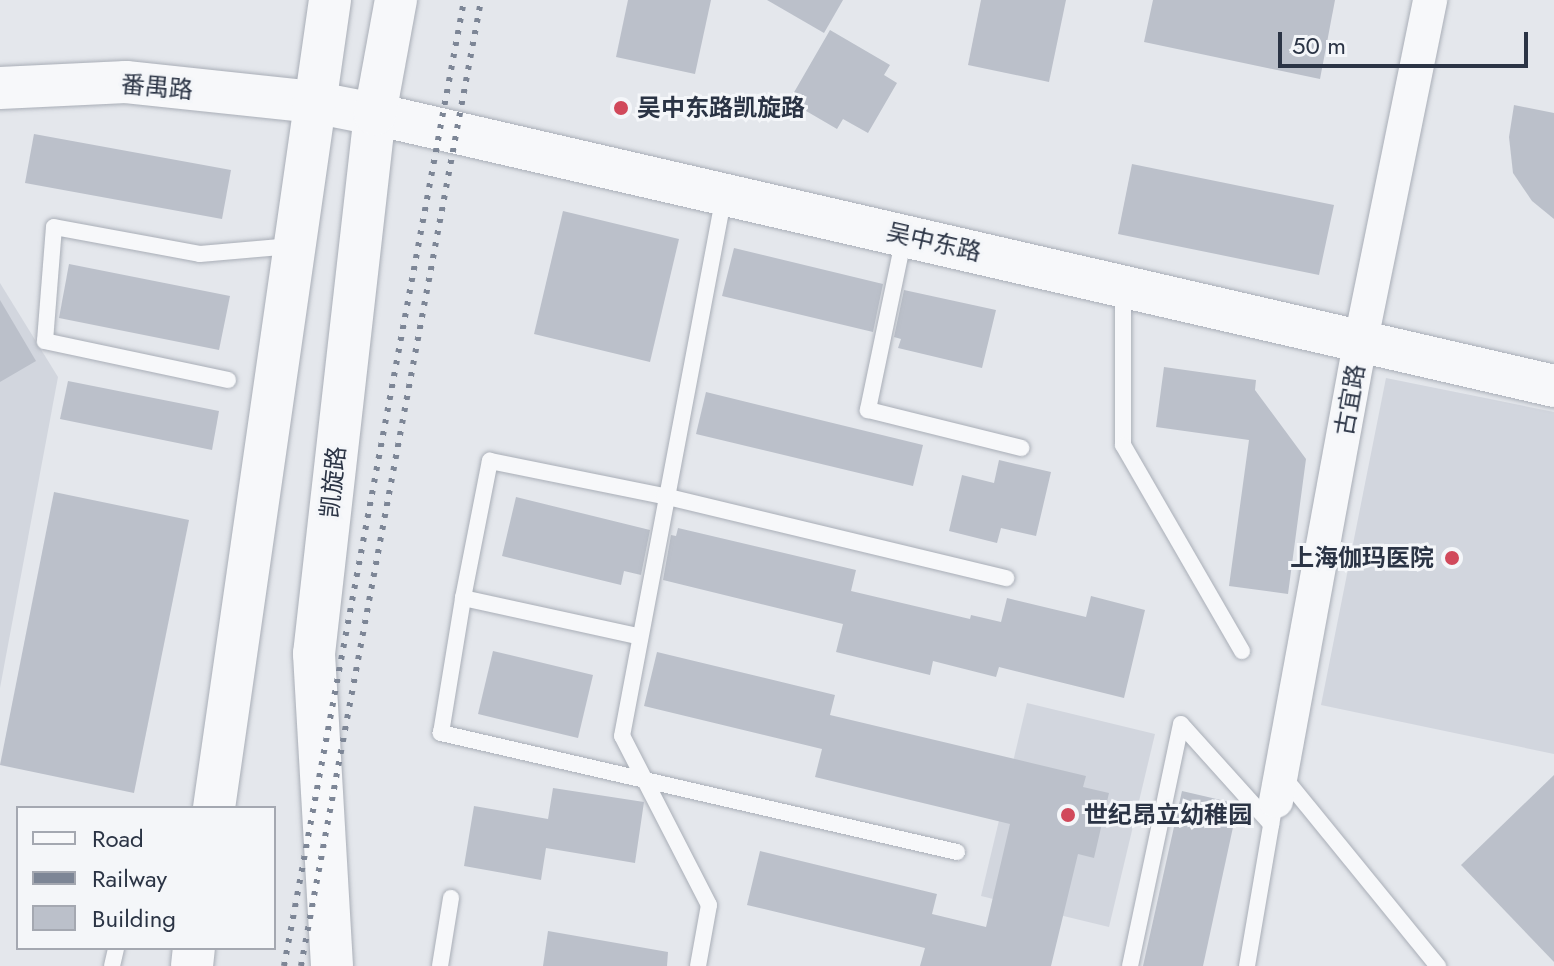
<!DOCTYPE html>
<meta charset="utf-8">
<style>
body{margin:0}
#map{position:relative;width:1554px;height:966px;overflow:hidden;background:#e4e7ec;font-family:Jost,"Noto Sans SC",sans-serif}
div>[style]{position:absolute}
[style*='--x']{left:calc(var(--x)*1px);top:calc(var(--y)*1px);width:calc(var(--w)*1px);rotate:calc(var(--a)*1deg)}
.built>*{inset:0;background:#d2d6de}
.building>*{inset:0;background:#bbc0ca}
.roads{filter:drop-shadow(0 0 2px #a9aeb7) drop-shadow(0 0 2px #a9aeb7)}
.service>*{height:16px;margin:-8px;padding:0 8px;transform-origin:8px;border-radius:8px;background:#f7f8fa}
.minor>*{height:34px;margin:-17px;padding:0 17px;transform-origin:17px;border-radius:17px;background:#f7f8fa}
.tertiary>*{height:42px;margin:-21px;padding:0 21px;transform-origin:21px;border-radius:21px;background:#f7f8fa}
.rail>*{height:6px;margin-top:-3px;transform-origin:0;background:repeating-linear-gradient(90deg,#7d8696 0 4px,transparent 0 12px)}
.dots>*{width:22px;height:22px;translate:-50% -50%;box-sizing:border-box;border:4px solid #f4f6f9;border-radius:50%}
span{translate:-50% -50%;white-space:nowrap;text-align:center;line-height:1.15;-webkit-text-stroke:6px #f4f6f9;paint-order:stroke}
.street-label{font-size:24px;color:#2b3445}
.poi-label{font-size:24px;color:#2b3445;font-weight:700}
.left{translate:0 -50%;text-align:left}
.right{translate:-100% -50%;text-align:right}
.legend{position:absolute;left:16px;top:806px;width:260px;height:144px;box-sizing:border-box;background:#f4f6f9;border:2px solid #a4a8b1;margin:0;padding:10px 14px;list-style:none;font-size:24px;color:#2b3445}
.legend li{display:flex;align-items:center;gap:16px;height:40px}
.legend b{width:40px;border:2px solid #a4a8b1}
.scale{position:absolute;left:1278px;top:32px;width:250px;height:36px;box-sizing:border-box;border:4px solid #2b3445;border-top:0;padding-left:10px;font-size:24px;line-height:28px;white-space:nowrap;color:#2b3445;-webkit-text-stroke:6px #f4f6f9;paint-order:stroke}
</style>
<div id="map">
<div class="built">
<i style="clip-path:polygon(0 283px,58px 377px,0 688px)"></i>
<i style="clip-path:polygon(1386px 378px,1554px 412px,1554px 754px,1321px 705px)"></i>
<i style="clip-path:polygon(1027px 703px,1155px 734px,1109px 927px,981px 896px)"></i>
</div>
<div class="building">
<i style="clip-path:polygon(628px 0,711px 0,695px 74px,616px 57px)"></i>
<i style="clip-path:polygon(767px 0,843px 0,824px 33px)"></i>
<i style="clip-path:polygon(981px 0,1066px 0,1049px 82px,968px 65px)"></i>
<i style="clip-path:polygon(1153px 0,1335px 0,1320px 79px,1144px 42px)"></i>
<i style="clip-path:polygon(830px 30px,890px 65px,884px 75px,897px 83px,868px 133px,843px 119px,837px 129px,789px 101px)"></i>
<i style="clip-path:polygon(1514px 105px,1554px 113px,1554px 219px,1532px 201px,1513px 173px,1509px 137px)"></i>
<i style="clip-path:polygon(34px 134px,231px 170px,222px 219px,25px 183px)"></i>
<i style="clip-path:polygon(1132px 164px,1334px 205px,1319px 275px,1118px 234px)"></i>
<i style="clip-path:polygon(563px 211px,679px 239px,650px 362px,534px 334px)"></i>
<i style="clip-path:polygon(734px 248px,883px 284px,873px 332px,722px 296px)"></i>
<i style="clip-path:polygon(69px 264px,230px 296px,219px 350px,59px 318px)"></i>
<i style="clip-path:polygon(904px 290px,996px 310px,982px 368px,898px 348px,901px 339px,894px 337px)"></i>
<i style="clip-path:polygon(0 300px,36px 361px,0 382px)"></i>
<i style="clip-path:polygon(1164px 367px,1256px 380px,1255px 390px,1306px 459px,1288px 594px,1229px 586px,1249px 440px,1156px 427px)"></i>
<i style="clip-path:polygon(68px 381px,219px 411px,212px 450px,60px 419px)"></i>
<i style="clip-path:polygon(706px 392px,923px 445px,913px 486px,696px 434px)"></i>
<i style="clip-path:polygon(999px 460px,1051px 472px,1036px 536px,1001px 528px,997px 543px,949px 531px,962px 475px,994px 483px)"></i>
<i style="clip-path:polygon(54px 492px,189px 520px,134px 793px,0 765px)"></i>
<i style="clip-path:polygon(516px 497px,650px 530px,641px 575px,624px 571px,621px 585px,502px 556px)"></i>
<i style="clip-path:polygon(678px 528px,856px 570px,851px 591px,970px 619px,971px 615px,1001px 622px,1007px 598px,1086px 617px,1091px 596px,1145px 610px,1124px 698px,999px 667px,996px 677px,933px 661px,930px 675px,836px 652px,843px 624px,663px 580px,671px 535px,676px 536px)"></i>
<i style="clip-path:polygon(493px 651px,593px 675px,578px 738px,478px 714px)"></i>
<i style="clip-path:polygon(657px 652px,835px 695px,830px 715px,1086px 776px,1083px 787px,1109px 793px,1094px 858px,1078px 854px,1051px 966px,920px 966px,925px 948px,747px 905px,760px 851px,937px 894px,932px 914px,986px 927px,1010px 824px,815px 777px,822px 749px,644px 706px)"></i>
<i style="clip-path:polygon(1554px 775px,1554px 962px,1461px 865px)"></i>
<i style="clip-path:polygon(553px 788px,644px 802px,635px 863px,546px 848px,541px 880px,464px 866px,474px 806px,548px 819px)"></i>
<i style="clip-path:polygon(1182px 791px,1238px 804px,1203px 966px,1143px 966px)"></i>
<i style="clip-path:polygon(548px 931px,668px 952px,667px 966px,543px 966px)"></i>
</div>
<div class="roads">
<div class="service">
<i style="--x:904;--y:237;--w:177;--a:101.8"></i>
<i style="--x:868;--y:410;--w:158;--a:13.9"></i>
<i style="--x:1123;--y:289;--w:156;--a:90"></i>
<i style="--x:1123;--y:445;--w:238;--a:60"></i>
<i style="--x:228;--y:380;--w:187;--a:-168"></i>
<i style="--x:45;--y:341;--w:114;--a:-85.5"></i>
<i style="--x:54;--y:227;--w:148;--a:10.5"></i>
<i style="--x:200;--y:254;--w:92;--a:-5"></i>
<i style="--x:463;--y:598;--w:179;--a:12.3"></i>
<i style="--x:1282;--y:775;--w:247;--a:50.8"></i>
<i style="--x:957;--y:852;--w:530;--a:-167.01"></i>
<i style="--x:441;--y:733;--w:137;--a:-80.7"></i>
<i style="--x:463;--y:598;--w:140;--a:-78.9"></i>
<i style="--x:490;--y:461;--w:177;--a:11.4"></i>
<i style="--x:664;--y:496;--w:352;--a:13.5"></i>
<i style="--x:112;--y:966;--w:18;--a:-77"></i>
<i style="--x:440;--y:966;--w:69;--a:-80.8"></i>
<i style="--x:698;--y:966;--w:62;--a:-79.8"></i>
<i style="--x:709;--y:905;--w:190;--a:-117.2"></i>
<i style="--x:622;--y:736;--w:551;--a:-79.32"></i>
<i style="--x:1130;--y:966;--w:247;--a:-78.1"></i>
<i style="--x:1181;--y:724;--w:135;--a:48"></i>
<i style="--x:1247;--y:966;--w:154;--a:-80.3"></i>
</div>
<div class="minor">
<i style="--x:1276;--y:801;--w:469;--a:-79.6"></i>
<i style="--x:1361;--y:340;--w:347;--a:-78.5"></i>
</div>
<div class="tertiary">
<i style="--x:0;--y:88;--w:126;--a:-2.7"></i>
<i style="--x:126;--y:82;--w:188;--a:6.1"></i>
<i style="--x:313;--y:102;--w:63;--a:11"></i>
<i style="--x:375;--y:114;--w:1210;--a:12.99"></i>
<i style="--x:214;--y:808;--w:816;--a:-81.83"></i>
<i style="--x:192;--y:966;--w:18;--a:-84"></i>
<i style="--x:332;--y:966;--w:313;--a:-93.3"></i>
<i style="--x:314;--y:654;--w:543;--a:-83.56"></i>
<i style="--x:375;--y:114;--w:116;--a:-79.6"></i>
</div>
</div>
<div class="rail">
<i style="--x:284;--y:966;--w:983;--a:-79.44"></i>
<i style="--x:301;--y:966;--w:983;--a:-79.44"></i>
</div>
<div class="dots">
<i style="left:621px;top:108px;background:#d1495b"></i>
<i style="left:1452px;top:558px;background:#d1495b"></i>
<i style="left:1068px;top:815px;background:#d1495b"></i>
</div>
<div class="street-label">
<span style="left:157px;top:87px;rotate:5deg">番禺路</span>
<span style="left:934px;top:242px;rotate:13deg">吴中东路</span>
<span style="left:1350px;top:400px;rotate:-80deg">古宜路</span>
<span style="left:333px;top:482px;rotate:-84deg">凯旋路</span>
</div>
<div class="poi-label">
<span class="left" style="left:637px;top:108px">吴中东路凯旋路</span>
<span class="right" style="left:1434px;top:558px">上海伽玛医院</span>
<span class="left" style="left:1084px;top:815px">世纪昂立幼稚园</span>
</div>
<ul class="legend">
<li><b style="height:10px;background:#f7f8fa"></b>Road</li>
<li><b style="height:10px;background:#7d8696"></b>Railway</li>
<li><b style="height:22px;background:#bbc0ca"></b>Building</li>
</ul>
<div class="scale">50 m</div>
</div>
